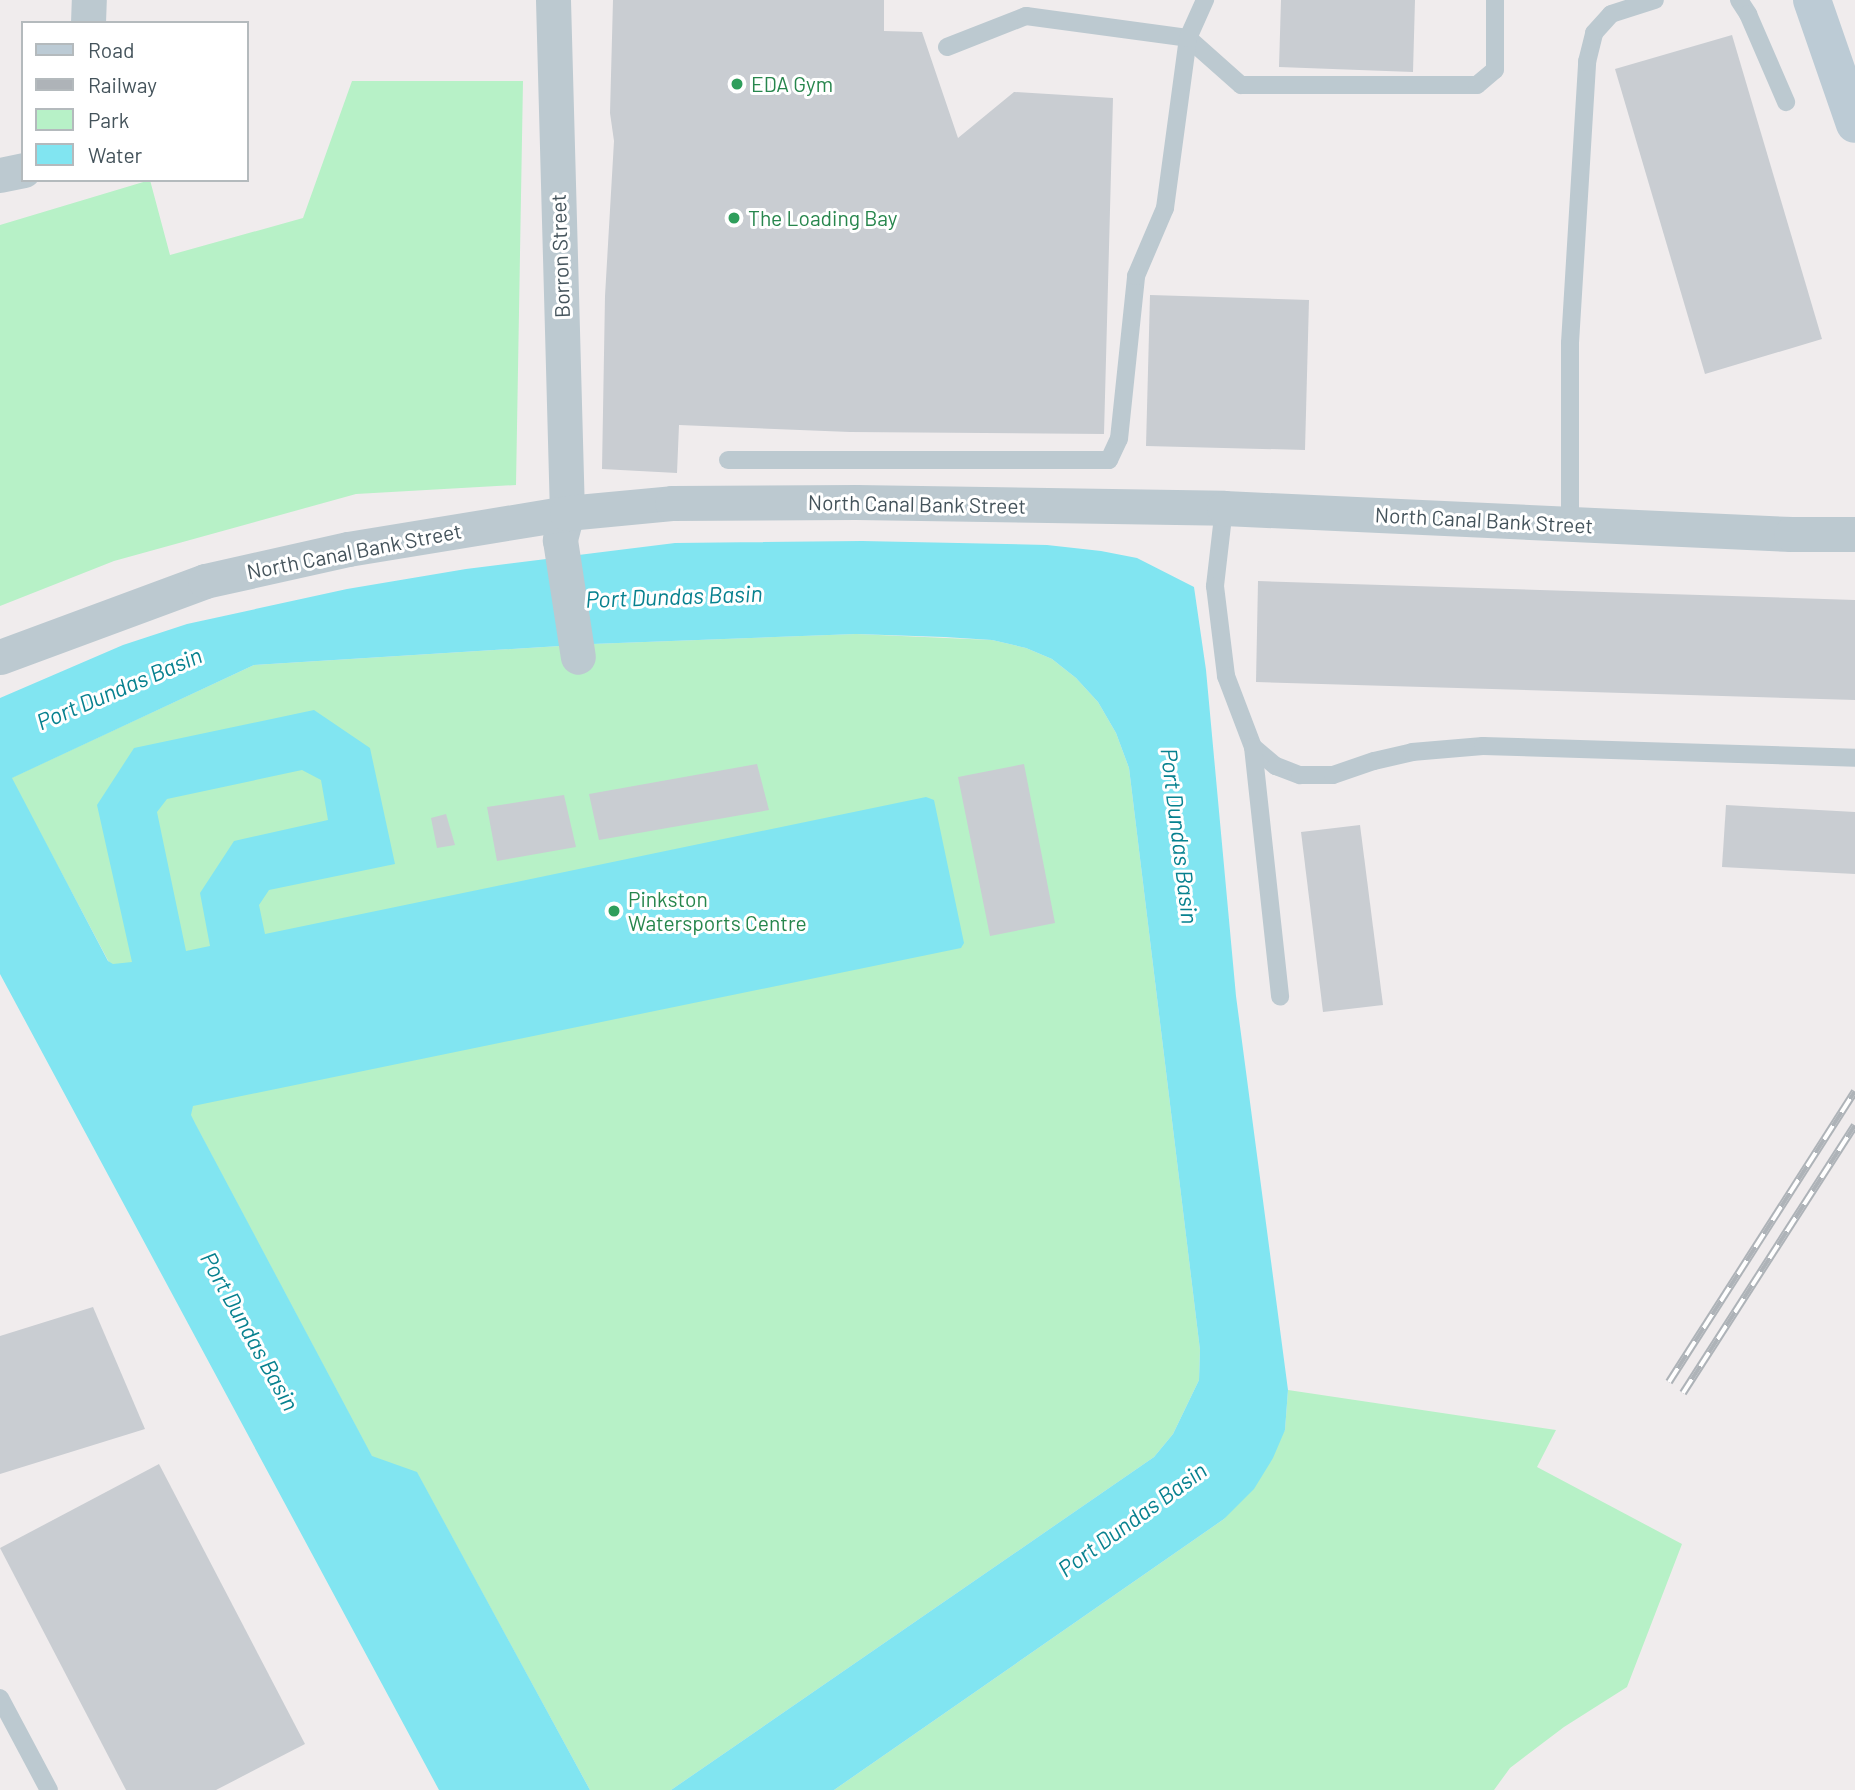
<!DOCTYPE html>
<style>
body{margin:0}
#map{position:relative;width:1855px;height:1790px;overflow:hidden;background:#f0eced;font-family:Barlow,sans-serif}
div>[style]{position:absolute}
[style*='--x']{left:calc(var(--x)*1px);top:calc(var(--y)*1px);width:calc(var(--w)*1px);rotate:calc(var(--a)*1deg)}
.green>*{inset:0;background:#b7f1c7}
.water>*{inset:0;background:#81e5f1}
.building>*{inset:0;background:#c9cdd2}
.lane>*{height:18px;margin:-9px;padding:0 9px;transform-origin:9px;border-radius:9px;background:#bcc9d0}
.street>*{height:35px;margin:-17.5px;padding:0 17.5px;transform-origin:17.5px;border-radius:17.5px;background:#bcc9d0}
.secondary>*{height:38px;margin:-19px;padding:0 19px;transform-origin:19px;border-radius:19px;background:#bccbd5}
.rail>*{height:8px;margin-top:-4px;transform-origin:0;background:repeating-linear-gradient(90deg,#fff 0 16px,#aeb3b8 0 32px);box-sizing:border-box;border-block:2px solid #aeb3b8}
.dots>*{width:19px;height:19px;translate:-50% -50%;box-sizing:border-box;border:4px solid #fff;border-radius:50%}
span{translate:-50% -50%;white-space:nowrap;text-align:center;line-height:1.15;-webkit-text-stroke:6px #fff;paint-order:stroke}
.leisure-label{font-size:21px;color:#27864d}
.left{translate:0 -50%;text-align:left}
.street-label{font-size:21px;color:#44535b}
.water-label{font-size:23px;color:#07818f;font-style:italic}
.legend{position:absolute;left:21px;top:21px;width:228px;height:161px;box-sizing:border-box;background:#fff;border:2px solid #b4babd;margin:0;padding:9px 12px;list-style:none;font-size:21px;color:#44535b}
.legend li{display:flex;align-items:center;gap:14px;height:35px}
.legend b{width:35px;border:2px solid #b4babd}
</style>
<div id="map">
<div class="green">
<i style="clip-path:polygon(352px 81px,523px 81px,516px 485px,356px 494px,114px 561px,0 606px,0 225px,150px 180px,170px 255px,303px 218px)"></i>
<i style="clip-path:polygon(856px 634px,992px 640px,1026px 648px,1052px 659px,1076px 678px,1098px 702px,1116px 733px,1129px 768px,1200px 1350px,1199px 1380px,1173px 1434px,1154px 1457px,671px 1790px,590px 1790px,417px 1473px,372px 1457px,11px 778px,254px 665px,592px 644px)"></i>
<i style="clip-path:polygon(1288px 1390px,1556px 1430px,1537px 1467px,1682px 1544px,1627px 1687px,1564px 1727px,1510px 1768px,1494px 1790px,834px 1790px,1224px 1519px,1285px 1430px)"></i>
</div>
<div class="water">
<i style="clip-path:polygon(evenodd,862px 541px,1047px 545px,1101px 551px,1137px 558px,1194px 587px,1206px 670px,1236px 996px,1288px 1390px,1285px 1430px,1273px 1458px,1254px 1489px,1224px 1519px,834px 1790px,671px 1790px,1154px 1457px,1173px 1434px,1199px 1380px,1200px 1350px,1129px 768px,1116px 733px,1098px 702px,1076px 678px,1052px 659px,1026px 648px,992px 640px,944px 637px,856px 634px,592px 644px,254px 665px,12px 778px,108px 961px,113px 964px,132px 962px,97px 805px,134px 748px,314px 710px,370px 748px,395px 864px,269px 890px,259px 905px,265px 934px,926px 797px,934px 800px,964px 943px,961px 948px,193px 1106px,191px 1115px,196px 1125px,372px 1456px,417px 1472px,590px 1790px,439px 1790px,0 974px,0 698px,123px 645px,187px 624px,347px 589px,466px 569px,675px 543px,862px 541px,302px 770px,321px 780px,328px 820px,234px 841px,200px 893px,210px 946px,186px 951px,157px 812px,167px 799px,302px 770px)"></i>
</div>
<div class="building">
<i style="clip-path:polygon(613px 0,884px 0,884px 31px,922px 32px,958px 138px,1014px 92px,1113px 98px,1104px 434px,850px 432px,679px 425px,677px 473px,602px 469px,605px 296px,614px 141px,610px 113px)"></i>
<i style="clip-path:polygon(1281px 0,1415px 0,1413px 72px,1279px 67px)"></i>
<i style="clip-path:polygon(1732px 35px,1822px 339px,1705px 374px,1615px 69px)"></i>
<i style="clip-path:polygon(1150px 295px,1309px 300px,1305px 450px,1146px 446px)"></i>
<i style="clip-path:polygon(1258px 581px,1855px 600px,1855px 700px,1256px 682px)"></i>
<i style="clip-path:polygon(757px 764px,769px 810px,599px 840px,589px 794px)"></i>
<i style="clip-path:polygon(1024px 764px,1055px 923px,990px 936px,958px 777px)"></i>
<i style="clip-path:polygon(564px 795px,576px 847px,497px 861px,487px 807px)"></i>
<i style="clip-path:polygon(1726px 805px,1855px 812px,1855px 874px,1722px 867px)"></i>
<i style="clip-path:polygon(446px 814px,455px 845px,437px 848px,431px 818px)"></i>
<i style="clip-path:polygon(1360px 825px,1383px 1005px,1323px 1012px,1301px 832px)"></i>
<i style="clip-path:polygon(93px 1307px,145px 1429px,0 1474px,0 1336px)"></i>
<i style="clip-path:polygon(159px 1464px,305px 1744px,216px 1790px,126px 1790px,0 1548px)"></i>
</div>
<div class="lane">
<i style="--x:1739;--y:0;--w:17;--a:57"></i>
<i style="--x:1748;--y:14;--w:96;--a:66.6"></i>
<i style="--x:947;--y:47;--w:85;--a:-21.4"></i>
<i style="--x:1026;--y:16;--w:163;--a:7.7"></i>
<i style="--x:1188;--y:38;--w:71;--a:41.6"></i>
<i style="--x:1241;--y:85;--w:236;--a:0"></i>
<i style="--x:1477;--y:85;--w:23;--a:-40"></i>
<i style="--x:1495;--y:70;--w:70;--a:-90"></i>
<i style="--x:728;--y:460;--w:381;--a:0"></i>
<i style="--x:1109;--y:460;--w:23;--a:-65"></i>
<i style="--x:1119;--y:439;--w:164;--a:-84"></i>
<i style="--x:1136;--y:276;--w:74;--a:-66.9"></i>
<i style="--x:1165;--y:208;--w:172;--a:-82.3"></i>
<i style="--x:1188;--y:38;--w:42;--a:-65.9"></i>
<i style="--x:1224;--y:508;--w:79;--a:96.6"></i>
<i style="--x:1215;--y:586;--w:91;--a:83"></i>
<i style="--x:1226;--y:676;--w:76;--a:69.2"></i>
<i style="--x:1253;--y:747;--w:30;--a:40"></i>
<i style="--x:1276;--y:766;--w:26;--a:21"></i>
<i style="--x:1300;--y:775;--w:33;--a:0"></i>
<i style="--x:1333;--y:775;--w:43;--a:-18.9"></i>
<i style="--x:1374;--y:761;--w:39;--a:-13"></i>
<i style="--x:1412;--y:752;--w:71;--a:-4.8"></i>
<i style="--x:1483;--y:746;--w:372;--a:1.8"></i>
<i style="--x:1570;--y:524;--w:181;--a:-90"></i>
<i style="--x:1570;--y:343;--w:282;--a:-86.5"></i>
<i style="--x:1587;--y:62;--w:30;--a:-76"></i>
<i style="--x:1594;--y:33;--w:25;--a:-48"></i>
<i style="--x:1611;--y:14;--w:46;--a:-17.7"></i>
<i style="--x:1253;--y:747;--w:251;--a:83.8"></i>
<i style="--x:0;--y:1698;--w:104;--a:62"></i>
</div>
<div class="street">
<i style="--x:553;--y:0;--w:513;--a:88.44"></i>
<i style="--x:567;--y:513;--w:28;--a:105"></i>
<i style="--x:560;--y:540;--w:118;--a:81.3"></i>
<i style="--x:88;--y:23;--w:23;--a:-88"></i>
<i style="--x:0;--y:175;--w:24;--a:-12"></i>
<i style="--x:0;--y:657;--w:219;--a:-20.3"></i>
<i style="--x:205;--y:581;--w:147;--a:-12.6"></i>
<i style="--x:348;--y:549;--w:222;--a:-9.3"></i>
<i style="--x:567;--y:513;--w:105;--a:-5.4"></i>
<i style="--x:672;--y:503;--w:184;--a:-0.3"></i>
<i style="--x:856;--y:502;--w:368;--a:0.9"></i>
<i style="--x:1224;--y:508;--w:568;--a:2.63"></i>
<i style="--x:1791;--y:534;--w:64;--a:0"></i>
</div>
<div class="secondary">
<i style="--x:1812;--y:0;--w:131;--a:70.9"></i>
</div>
<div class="rail">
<i style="--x:1669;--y:1382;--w:345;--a:-57.4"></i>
<i style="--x:1683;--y:1393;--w:318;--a:-57.3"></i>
</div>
<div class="dots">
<i style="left:737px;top:84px;background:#2e9e5b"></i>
<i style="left:734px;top:218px;background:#2e9e5b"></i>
<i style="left:614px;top:911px;background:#2e9e5b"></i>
</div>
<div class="leisure-label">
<span class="left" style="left:751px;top:84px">EDA Gym</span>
<span class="left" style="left:748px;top:218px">The Loading Bay</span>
<span class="left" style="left:628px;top:911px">Pinkston<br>Watersports Centre</span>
</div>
<div class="street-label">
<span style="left:560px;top:256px;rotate:-92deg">Borron Street</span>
<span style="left:917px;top:504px;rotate:1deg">North Canal Bank Street</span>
<span style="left:1484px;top:520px;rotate:3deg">North Canal Bank Street</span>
<span style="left:354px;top:551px;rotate:-11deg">North Canal Bank Street</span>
</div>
<div class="water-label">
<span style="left:674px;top:596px;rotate:-2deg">Port Dundas Basin</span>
<span style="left:119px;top:688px;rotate:-23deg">Port Dundas Basin</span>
<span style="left:1180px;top:836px;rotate:83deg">Port Dundas Basin</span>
<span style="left:250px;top:1331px;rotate:61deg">Port Dundas Basin</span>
<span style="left:1132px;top:1519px;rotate:-36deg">Port Dundas Basin</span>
</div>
<ul class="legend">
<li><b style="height:9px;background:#bccbd5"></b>Road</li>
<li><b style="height:9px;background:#aeb3b8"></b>Railway</li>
<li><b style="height:19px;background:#b7f1c7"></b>Park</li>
<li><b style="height:19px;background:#81e5f1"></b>Water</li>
</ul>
</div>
